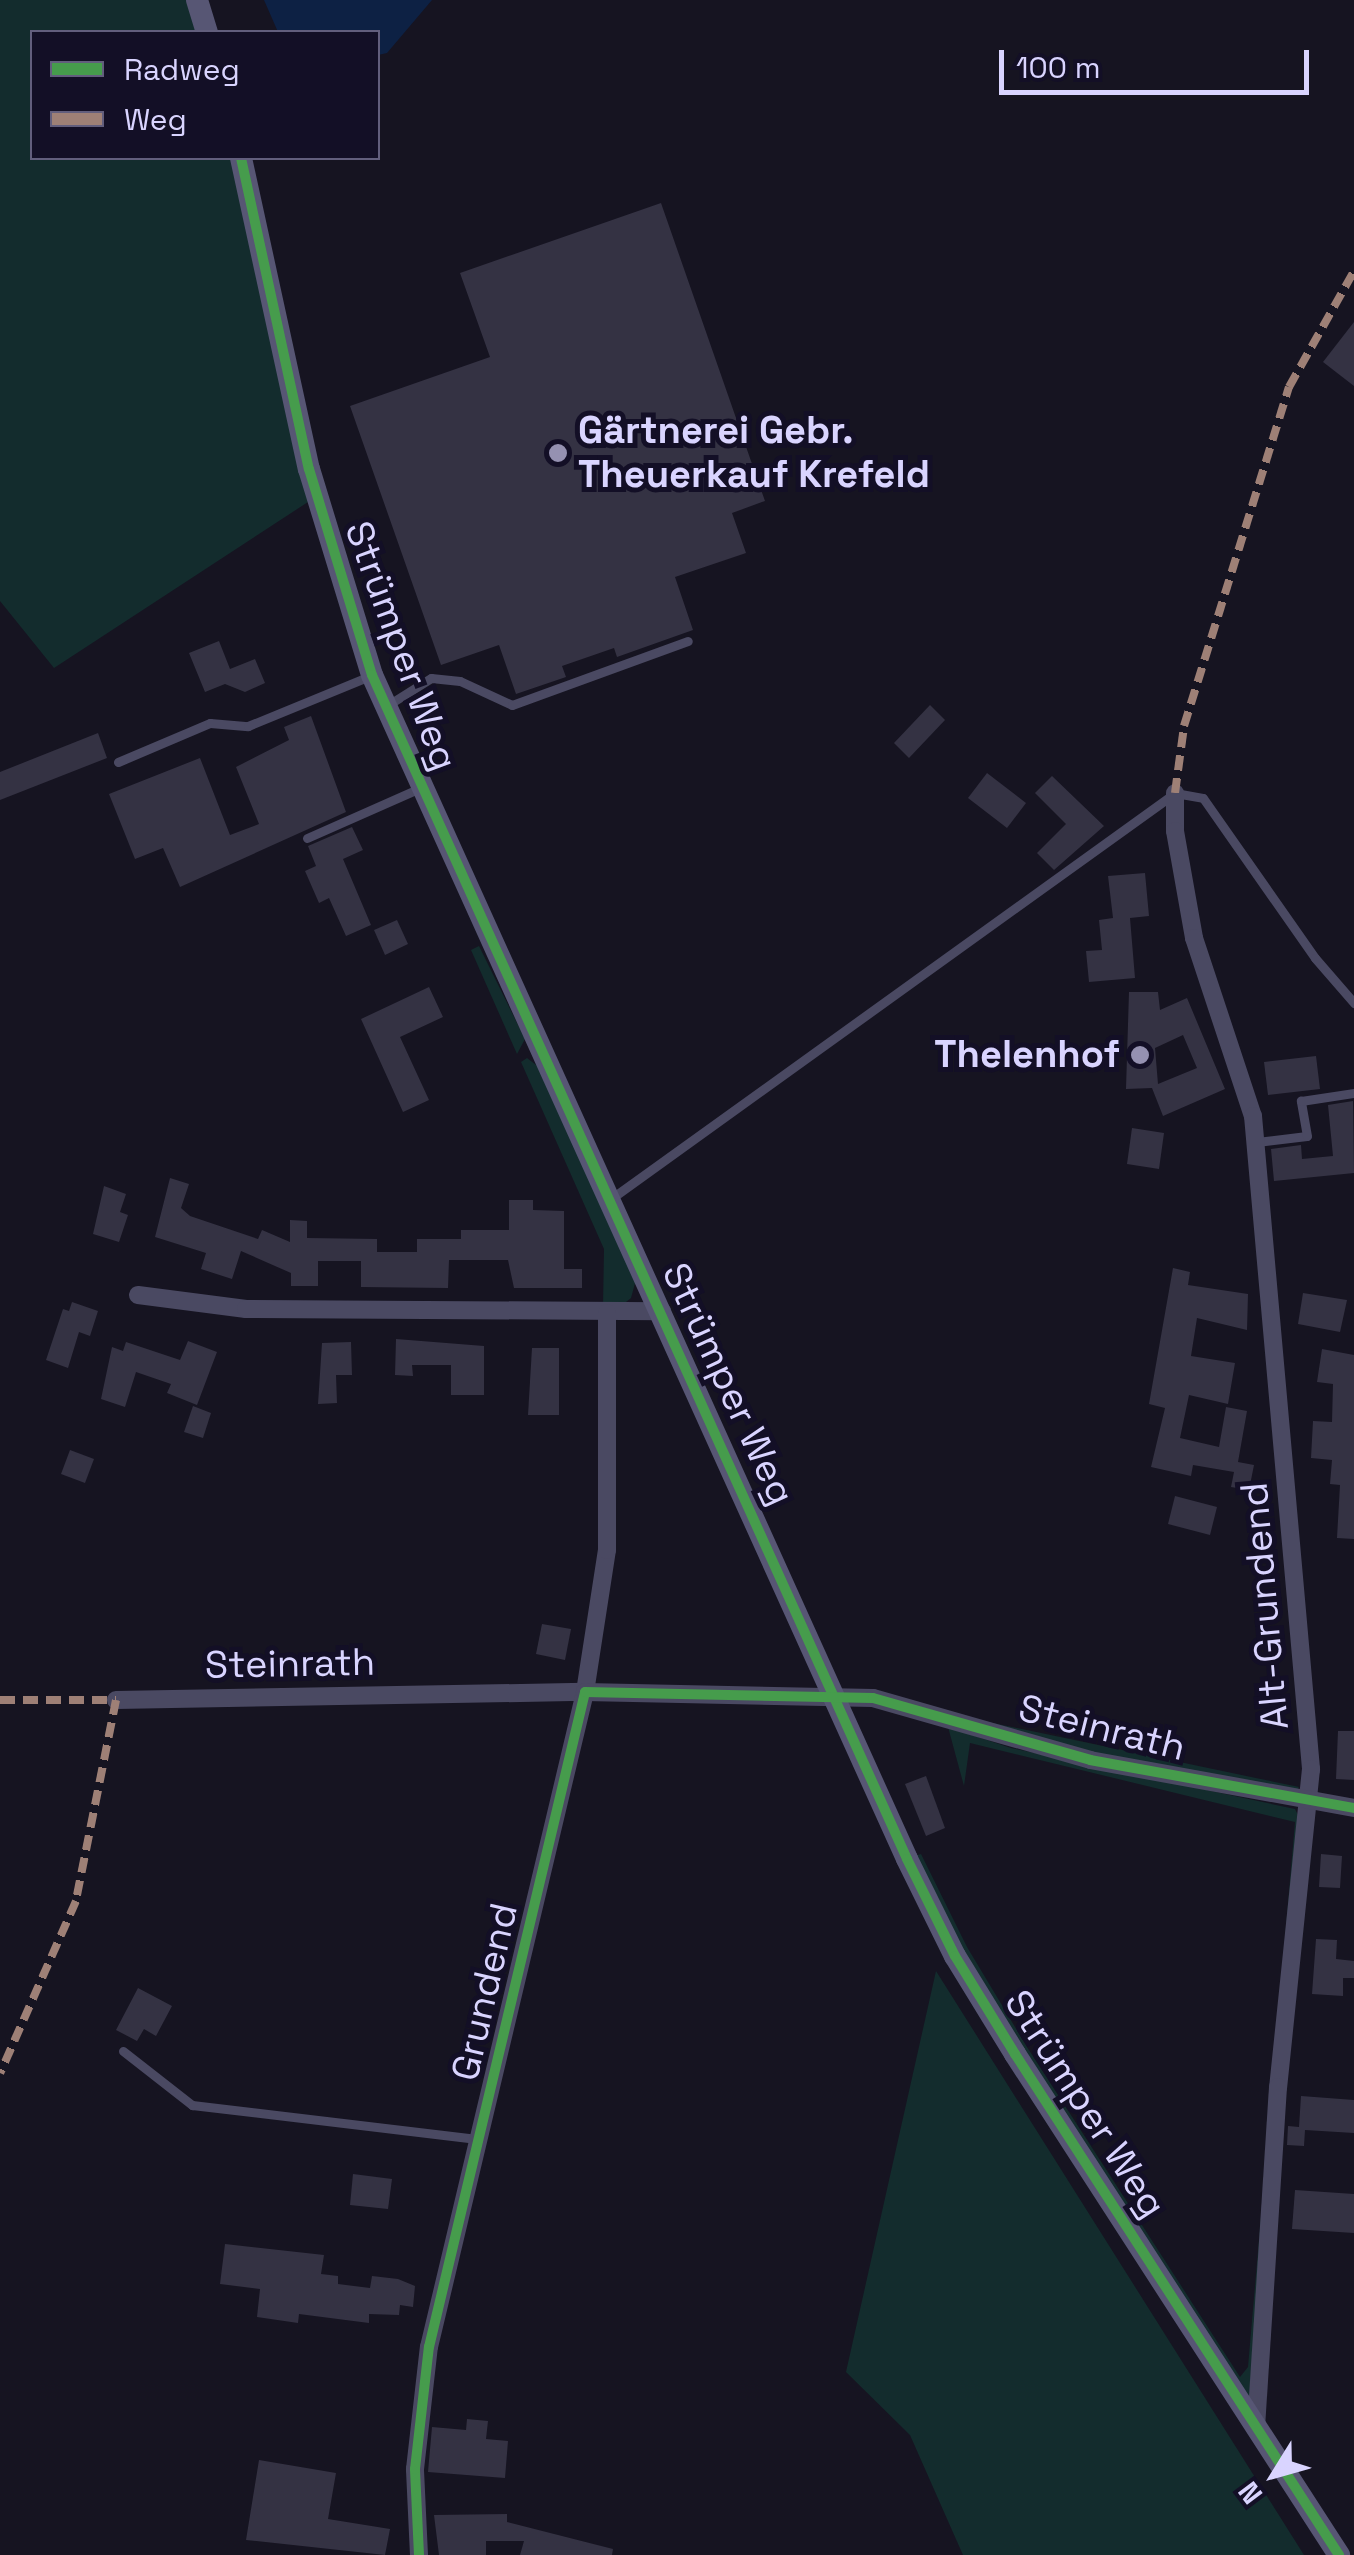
<!DOCTYPE html>
<meta charset="utf-8">
<style>
body{margin:0}
#map{position:relative;width:1354px;height:2555px;overflow:hidden;background:#161421;font-family:"Space Grotesk",sans-serif}
div>[style]{position:absolute}
[style*='--x']{left:calc(var(--x)*1px);top:calc(var(--y)*1px);width:calc(var(--w)*1px);rotate:calc(var(--a)*1deg)}
.green>*{inset:0;background:#132c2d}
.water>*{inset:0;background:#0d2144}
.building>*{inset:0;background:#343243}
.lane>*{height:9px;margin:-4.5px;padding:0 4.5px;transform-origin:4.5px;border-radius:4.5px;background:#4a4962}
.street>*{height:18px;margin:-9px;padding:0 9px;transform-origin:9px;border-radius:9px;background:#4a4962}
.secondary>*{height:22px;margin:-11px;padding:0 11px;transform-origin:11px;border-radius:11px;background:#575674}
.quiet>*{height:8px;margin-top:-4px;transform-origin:0;background:repeating-linear-gradient(90deg,#9e8076 0 15px,transparent 0 23px)}
.cycleway>*{height:10px;margin:-5px;padding:0 5px;transform-origin:5px;border-radius:5px;background:#469c4c}
.dots>*{width:28px;height:28px;translate:-50% -50%;box-sizing:border-box;border:5px solid #130f26;border-radius:50%}
span{translate:-50% -50%;white-space:nowrap;text-align:center;line-height:1.15;-webkit-text-stroke:10px #130f26;paint-order:stroke}
.poi-label{font-size:38px;color:#d9d4ff;font-weight:700}
.left{translate:0 -50%;text-align:left}
.right{translate:-100% -50%;text-align:right}
.street-label{font-size:38px;color:#d9d4ff}
.legend{position:absolute;left:30px;top:30px;width:350px;height:130px;box-sizing:border-box;background:#130f26;border:2px solid #625e7d;margin:0;padding:12px 18px;list-style:none;font-size:30px;color:#d9d4ff}
.legend li{display:flex;align-items:center;gap:20px;height:50px}
.legend b{width:50px;border:2px solid #625e7d}
.north{position:absolute;left:1224px;top:2425px;width:100px;height:100px;-webkit-text-stroke:8px #130f26;paint-order:stroke;rotate:233deg;font-size:28px;font-weight:700;line-height:40px;text-align:center;color:#d9d4ff}
.north::after{content:'';display:block;margin:auto;width:35px;height:45px;background:#d9d4ff;clip-path:polygon(50% 0,100% 100%,50% 72%,0 100%)}
.scale{position:absolute;left:999px;top:50px;width:310px;height:45px;box-sizing:border-box;border:5px solid #d9d4ff;border-top:0;padding-left:12px;font-size:30px;line-height:35px;white-space:nowrap;color:#d9d4ff;-webkit-text-stroke:8px #130f26;paint-order:stroke}
</style>
<div id="map">
<div class="green">
<i style="clip-path:polygon(0 0,189px 0,202px 32px,32px 32px,32px 158px,234px 158px,308px 502px,54px 668px,0 601px)"></i>
<i style="clip-path:polygon(479px 946px,525px 1039px,517px 1054px,471px 950px)"></i>
<i style="clip-path:polygon(527px 1058px,540px 1068px,637px 1276px,631px 1298px,621px 1306px,603px 1307px,604px 1249px,521px 1062px)"></i>
<i style="clip-path:polygon(945px 1713px,1299px 1787px,1295px 1793px,1093px 1754px)"></i>
<i style="clip-path:polygon(948px 1727px,1011px 1748px,1295px 1809px,1301px 1821px,1256px 2391px,1249px 2398px,961px 1951px,914px 1856px,921px 1854px,967px 1947px,1027px 2047px,1240px 2377px,1248px 2367px,1295px 1822px,970px 1743px,964px 1786px)"></i>
<i style="clip-path:polygon(936px 1971px,1304px 2555px,963px 2555px,910px 2435px,846px 2372px)"></i>
</div>
<div class="water">
<i style="clip-path:polygon(264px 0,432px 0,387px 53px,378px 55px,378px 32px,278px 32px)"></i>
</div>
<div class="building">
<i style="clip-path:polygon(661px 203px,765px 501px,732px 513px,746px 553px,675px 577px,693px 630px,617px 657px,614px 648px,562px 666px,566px 677px,516px 694px,499px 645px,441px 665px,350px 406px,490px 357px,460px 273px)"></i>
<i style="clip-path:polygon(1354px 322px,1354px 386px,1323px 362px)"></i>
<i style="clip-path:polygon(219px 641px,230px 669px,255px 659px,265px 683px,245px 692px,225px 684px,205px 692px,189px 653px)"></i>
<i style="clip-path:polygon(930px 705px,945px 720px,909px 758px,894px 743px)"></i>
<i style="clip-path:polygon(311px 716px,346px 812px,180px 887px,163px 848px,135px 859px,109px 794px,200px 758px,230px 835px,259px 824px,236px 767px,289px 740px,284px 727px)"></i>
<i style="clip-path:polygon(98px 733px,107px 758px,0 800px,0 772px)"></i>
<i style="clip-path:polygon(987px 773px,1026px 803px,1007px 828px,968px 798px)"></i>
<i style="clip-path:polygon(1052px 776px,1104px 826px,1054px 870px,1037px 853px,1066px 824px,1035px 793px)"></i>
<i style="clip-path:polygon(352px 827px,363px 850px,343px 859px,371px 925px,346px 936px,329px 898px,319px 903px,305px 871px,316px 866px,308px 846px)"></i>
<i style="clip-path:polygon(1145px 873px,1149px 916px,1130px 918px,1135px 978px,1089px 982px,1086px 951px,1102px 950px,1099px 920px,1113px 918px,1108px 876px)"></i>
<i style="clip-path:polygon(397px 920px,408px 944px,385px 955px,374px 930px)"></i>
<i style="clip-path:polygon(429px 987px,443px 1017px,400px 1037px,429px 1100px,403px 1112px,361px 1019px)"></i>
<i style="clip-path:polygon(evenodd,1129px 992px,1158px 992px,1160px 1010px,1187px 998px,1225px 1089px,1163px 1116px,1152px 1088px,1126px 1089px,1129px 992px,1183px 1035px,1197px 1068px,1158px 1084px,1155px 1048px,1183px 1035px)"></i>
<i style="clip-path:polygon(1316px 1056px,1320px 1089px,1268px 1095px,1264px 1062px)"></i>
<i style="clip-path:polygon(1353px 1101px,1354px 1173px,1274px 1181px,1271px 1149px,1301px 1145px,1302px 1159px,1333px 1156px,1328px 1105px)"></i>
<i style="clip-path:polygon(1132px 1128px,1164px 1133px,1159px 1169px,1127px 1164px)"></i>
<i style="clip-path:polygon(170px 1178px,189px 1184px,181px 1208px,190px 1216px,258px 1239px,262px 1230px,290px 1242px,290px 1220px,307px 1221px,307px 1238px,377px 1239px,377px 1252px,417px 1252px,417px 1239px,461px 1239px,461px 1230px,509px 1230px,509px 1200px,533px 1200px,533px 1210px,564px 1211px,564px 1269px,582px 1269px,582px 1288px,514px 1288px,508px 1260px,449px 1260px,448px 1288px,361px 1287px,361px 1261px,318px 1261px,318px 1286px,291px 1286px,291px 1273px,241px 1251px,232px 1279px,201px 1269px,206px 1253px,155px 1237px)"></i>
<i style="clip-path:polygon(104px 1186px,126px 1194px,120px 1212px,128px 1215px,119px 1242px,93px 1234px)"></i>
<i style="clip-path:polygon(1173px 1268px,1190px 1272px,1188px 1285px,1248px 1294px,1247px 1330px,1197px 1318px,1191px 1356px,1235px 1363px,1228px 1404px,1189px 1395px,1180px 1438px,1219px 1447px,1226px 1407px,1247px 1411px,1238px 1462px,1254px 1465px,1249px 1490px,1231px 1487px,1234px 1472px,1193px 1465px,1191px 1476px,1151px 1467px,1165px 1408px,1149px 1404px)"></i>
<i style="clip-path:polygon(1303px 1293px,1347px 1300px,1340px 1332px,1298px 1324px)"></i>
<i style="clip-path:polygon(72px 1302px,98px 1311px,90px 1336px,79px 1332px,68px 1368px,46px 1360px,63px 1309px,69px 1311px)"></i>
<i style="clip-path:polygon(396px 1339px,484px 1346px,484px 1395px,451px 1395px,451px 1365px,412px 1365px,413px 1376px,395px 1375px)"></i>
<i style="clip-path:polygon(188px 1341px,217px 1352px,197px 1405px,167px 1393px,171px 1384px,136px 1372px,125px 1407px,101px 1399px,112px 1347px,123px 1351px,126px 1342px,180px 1360px)"></i>
<i style="clip-path:polygon(351px 1342px,352px 1375px,336px 1375px,337px 1403px,318px 1404px,322px 1343px)"></i>
<i style="clip-path:polygon(532px 1348px,559px 1348px,559px 1415px,528px 1415px)"></i>
<i style="clip-path:polygon(1322px 1349px,1354px 1355px,1354px 1539px,1337px 1538px,1340px 1485px,1330px 1484px,1332px 1460px,1311px 1458px,1313px 1421px,1332px 1422px,1333px 1384px,1317px 1382px)"></i>
<i style="clip-path:polygon(193px 1406px,211px 1413px,203px 1438px,184px 1432px)"></i>
<i style="clip-path:polygon(70px 1450px,94px 1459px,85px 1483px,61px 1474px)"></i>
<i style="clip-path:polygon(1175px 1496px,1217px 1507px,1210px 1535px,1168px 1524px)"></i>
<i style="clip-path:polygon(542px 1624px,571px 1629px,565px 1660px,536px 1654px)"></i>
<i style="clip-path:polygon(1338px 1731px,1354px 1731px,1354px 1780px,1336px 1779px)"></i>
<i style="clip-path:polygon(926px 1776px,945px 1828px,926px 1836px,905px 1784px)"></i>
<i style="clip-path:polygon(1321px 1854px,1342px 1856px,1340px 1888px,1319px 1887px)"></i>
<i style="clip-path:polygon(1316px 1939px,1337px 1940px,1336px 1959px,1354px 1961px,1354px 1978px,1343px 1978px,1343px 1996px,1312px 1994px)"></i>
<i style="clip-path:polygon(138px 1988px,172px 2006px,156px 2036px,144px 2029px,137px 2041px,116px 2030px)"></i>
<i style="clip-path:polygon(1301px 2096px,1354px 2100px,1354px 2133px,1305px 2130px,1304px 2146px,1287px 2145px,1288px 2126px,1299px 2127px)"></i>
<i style="clip-path:polygon(353px 2174px,392px 2179px,388px 2209px,350px 2205px)"></i>
<i style="clip-path:polygon(1295px 2190px,1354px 2194px,1354px 2233px,1292px 2229px)"></i>
<i style="clip-path:polygon(225px 2244px,324px 2255px,321px 2274px,338px 2276px,338px 2284px,370px 2288px,372px 2276px,398px 2279px,415px 2286px,413px 2307px,400px 2305px,399px 2315px,369px 2314px,369px 2323px,299px 2314px,298px 2323px,257px 2317px,260px 2289px,220px 2284px)"></i>
<i style="clip-path:polygon(467px 2419px,488px 2421px,486px 2439px,508px 2441px,505px 2478px,428px 2472px,432px 2427px,466px 2430px)"></i>
<i style="clip-path:polygon(259px 2460px,336px 2473px,328px 2519px,390px 2529px,385px 2555px,246px 2540px)"></i>
<i style="clip-path:polygon(507px 2514px,507px 2522px,613px 2549px,612px 2555px,520px 2555px,524px 2541px,486px 2541px,486px 2555px,439px 2555px,434px 2515px)"></i>
</div>
<div class="lane">
<i style="--x:388;--y:705;--w:51;--a:-32.1"></i>
<i style="--x:431;--y:678;--w:29;--a:6"></i>
<i style="--x:460;--y:681;--w:57;--a:24.8"></i>
<i style="--x:512;--y:705;--w:187;--a:-20"></i>
<i style="--x:118;--y:762;--w:100;--a:-23"></i>
<i style="--x:210;--y:723;--w:38;--a:5"></i>
<i style="--x:248;--y:726;--w:132;--a:-22.3"></i>
<i style="--x:307;--y:838;--w:124;--a:-23.9"></i>
<i style="--x:1257;--y:1142;--w:50;--a:-6.8"></i>
<i style="--x:1307;--y:1136;--w:36;--a:-100"></i>
<i style="--x:1301;--y:1101;--w:54;--a:-8.6"></i>
<i style="--x:612;--y:1198;--w:694;--a:-35.73"></i>
<i style="--x:1175;--y:793;--w:28;--a:10"></i>
<i style="--x:1203;--y:798;--w:195;--a:55"></i>
<i style="--x:1315;--y:958;--w:60;--a:49.1"></i>
<i style="--x:123;--y:2051;--w:88;--a:38"></i>
<i style="--x:192;--y:2105;--w:289;--a:6.8"></i>
</div>
<div class="street">
<i style="--x:1175;--y:793;--w:38;--a:90"></i>
<i style="--x:1175;--y:831;--w:109;--a:79.9"></i>
<i style="--x:1194;--y:938;--w:188;--a:71.7"></i>
<i style="--x:1253;--y:1116;--w:656;--a:84.92"></i>
<i style="--x:1311;--y:1769;--w:320;--a:95.9"></i>
<i style="--x:1278;--y:2087;--w:338;--a:93.7"></i>
<i style="--x:138;--y:1295;--w:109;--a:7.4"></i>
<i style="--x:246;--y:1309;--w:416;--a:0.3"></i>
<i style="--x:116;--y:1700;--w:469;--a:-1"></i>
<i style="--x:585;--y:1692;--w:144;--a:-81.2"></i>
<i style="--x:607;--y:1550;--w:237;--a:-90"></i>
<i style="--x:419;--y:2555;--w:86;--a:-92.7"></i>
<i style="--x:415;--y:2469;--w:123;--a:-83.5"></i>
<i style="--x:429;--y:2347;--w:673;--a:-76.6"></i>
<i style="--x:585;--y:1692;--w:288;--a:1.2"></i>
<i style="--x:873;--y:1698;--w:226;--a:15.9"></i>
<i style="--x:1090;--y:1760;--w:268;--a:10.3"></i>
</div>
<div class="secondary">
<i style="--x:197;--y:0;--w:34;--a:73"></i>
<i style="--x:241;--y:158;--w:318;--a:77.7"></i>
<i style="--x:309;--y:469;--w:215;--a:73"></i>
<i style="--x:372;--y:675;--w:1299;--a:65.68"></i>
<i style="--x:907;--y:1859;--w:108;--a:63.7"></i>
<i style="--x:955;--y:1956;--w:115;--a:58.5"></i>
<i style="--x:1015;--y:2054;--w:597;--a:57.11"></i>
</div>
<div class="quiet">
<i style="--x:1175;--y:793;--w:68;--a:-82.3"></i>
<i style="--x:1184;--y:726;--w:355;--a:-72.8"></i>
<i style="--x:1289;--y:387;--w:133;--a:-60.7"></i>
<i style="--x:0;--y:1700;--w:116;--a:0"></i>
<i style="--x:116;--y:1700;--w:205;--a:101.3"></i>
<i style="--x:76;--y:1901;--w:188;--a:113.8"></i>
</div>
<div class="cycleway">
<i style="--x:241;--y:158;--w:318;--a:77.7"></i>
<i style="--x:309;--y:469;--w:215;--a:73"></i>
<i style="--x:372;--y:675;--w:1299;--a:65.68"></i>
<i style="--x:907;--y:1859;--w:108;--a:63.7"></i>
<i style="--x:955;--y:1956;--w:115;--a:58.5"></i>
<i style="--x:1015;--y:2054;--w:597;--a:57.11"></i>
<i style="--x:419;--y:2555;--w:86;--a:-92.7"></i>
<i style="--x:415;--y:2469;--w:123;--a:-83.5"></i>
<i style="--x:429;--y:2347;--w:673;--a:-76.6"></i>
<i style="--x:585;--y:1692;--w:288;--a:1.2"></i>
<i style="--x:873;--y:1698;--w:226;--a:15.9"></i>
<i style="--x:1090;--y:1760;--w:268;--a:10.3"></i>
</div>
<div class="dots">
<i style="left:558px;top:453px;background:#9591b1"></i>
<i style="left:1140px;top:1055px;background:#9591b1"></i>
</div>
<div class="poi-label">
<span class="left" style="left:578px;top:453px">Gärtnerei Gebr.<br>Theuerkauf Krefeld</span>
<span class="right" style="left:1120px;top:1055px">Thelenhof</span>
</div>
<div class="street-label">
<span style="left:401px;top:646px;rotate:70deg">Strümper Weg</span>
<span style="left:728px;top:1384px;rotate:65deg">Strümper Weg</span>
<span style="left:1265px;top:1606px;rotate:-95deg">Alt-Grundend</span>
<span style="left:290px;top:1664px;rotate:-1deg">Steinrath</span>
<span style="left:1102px;top:1728px;rotate:14deg">Steinrath</span>
<span style="left:485px;top:1992px;rotate:-77deg">Grundend</span>
<span style="left:1085px;top:2104px;rotate:57deg">Strümper Weg</span>
</div>
<ul class="legend">
<li><b style="height:12px;background:#469c4c"></b>Radweg</li>
<li><b style="height:12px;background:#9e8076"></b>Weg</li>
</ul>
<div class="north">N</div>
<div class="scale">100 m</div>
</div>
